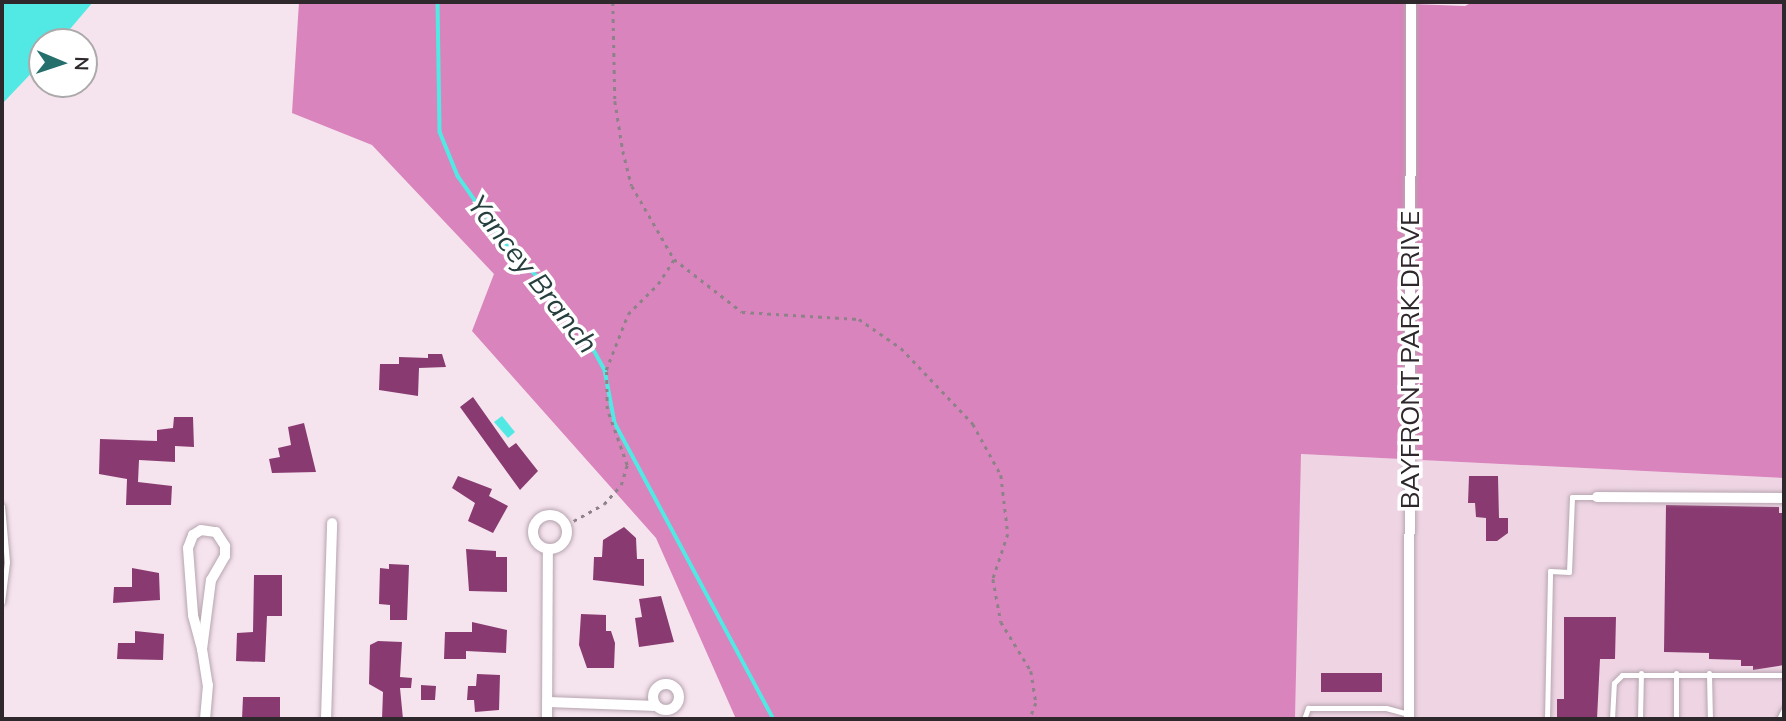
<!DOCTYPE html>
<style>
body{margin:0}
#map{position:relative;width:1786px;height:721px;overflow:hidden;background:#f5e3ee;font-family:Mulish,sans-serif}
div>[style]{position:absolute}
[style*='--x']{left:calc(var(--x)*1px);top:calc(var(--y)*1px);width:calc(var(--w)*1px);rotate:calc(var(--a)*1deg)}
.built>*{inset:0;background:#efd5e4}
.forest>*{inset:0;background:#d984bc}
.water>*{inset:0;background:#52e9e4}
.stream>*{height:3.5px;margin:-1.75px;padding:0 1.75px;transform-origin:1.75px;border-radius:1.75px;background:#52e9e4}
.building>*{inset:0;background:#893b71}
.path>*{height:2.5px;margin-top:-1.25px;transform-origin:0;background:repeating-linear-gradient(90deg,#8e8289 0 3.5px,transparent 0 8.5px)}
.roads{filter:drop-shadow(0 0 2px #b6a5af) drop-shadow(0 0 2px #b6a5af)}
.lane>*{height:5px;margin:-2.5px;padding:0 2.5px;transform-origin:2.5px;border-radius:2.5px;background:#fff}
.street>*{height:10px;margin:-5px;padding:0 5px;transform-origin:5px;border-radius:5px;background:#fff}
.street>.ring{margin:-5px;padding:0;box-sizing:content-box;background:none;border:10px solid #fff;border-radius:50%}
span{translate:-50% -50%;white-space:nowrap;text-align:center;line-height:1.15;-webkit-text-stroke:7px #fff;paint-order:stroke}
.street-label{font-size:26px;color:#2e272b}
.water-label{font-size:28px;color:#263f3e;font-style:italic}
.frame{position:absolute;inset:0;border:4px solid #2e272b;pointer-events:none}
.north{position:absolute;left:28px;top:28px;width:70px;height:70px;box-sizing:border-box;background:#fff;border:2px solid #aba9aa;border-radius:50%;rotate:92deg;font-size:19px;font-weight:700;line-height:28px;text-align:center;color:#2e272b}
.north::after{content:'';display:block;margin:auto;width:24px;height:32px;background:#256f6d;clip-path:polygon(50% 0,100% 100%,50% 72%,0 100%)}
</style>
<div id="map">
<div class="built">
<i style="clip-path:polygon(1300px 454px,1784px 478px,1784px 719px,1295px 719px)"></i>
</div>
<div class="forest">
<i style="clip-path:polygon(299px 2px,1360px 2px,1465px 6px,1473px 2px,1784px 2px,1784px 478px,1301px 454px,1295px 719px,736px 719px,656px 538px,472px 331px,494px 274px,372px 145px,292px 113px)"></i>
</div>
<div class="water">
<i style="clip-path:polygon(2px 2px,93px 2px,59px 42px,42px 42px,42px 62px,2px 104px)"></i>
<i style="clip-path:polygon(502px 416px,515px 432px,508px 438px,494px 422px)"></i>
</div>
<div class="stream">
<i style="--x:438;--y:2;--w:130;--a:89.1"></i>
<i style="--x:440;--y:132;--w:48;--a:67.8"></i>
<i style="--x:458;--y:176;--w:82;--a:55"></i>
<i style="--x:505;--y:243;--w:75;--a:46.1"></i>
<i style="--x:557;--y:297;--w:57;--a:54.3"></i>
<i style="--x:590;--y:343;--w:31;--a:61"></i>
<i style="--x:605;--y:370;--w:54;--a:79.3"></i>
<i style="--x:615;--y:423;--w:336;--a:61.8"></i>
</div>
<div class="building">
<i style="clip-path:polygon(428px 354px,442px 354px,446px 367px,419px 368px,418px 396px,379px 390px,380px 364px,399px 364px,399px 357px,428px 358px)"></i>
<i style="clip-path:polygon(473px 397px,509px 448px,516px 443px,538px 471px,520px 490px,460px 407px)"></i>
<i style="clip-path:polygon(174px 417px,193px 417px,194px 447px,175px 446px,175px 462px,139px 460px,138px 482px,172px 486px,171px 505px,126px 505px,127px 479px,99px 474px,100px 439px,157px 441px,157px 430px,173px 428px)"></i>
<i style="clip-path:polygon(304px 423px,316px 472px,272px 473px,269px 459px,280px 457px,278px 448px,291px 445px,288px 427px)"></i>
<i style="clip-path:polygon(458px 476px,492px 489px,489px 496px,508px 506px,493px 533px,468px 521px,475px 503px,452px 488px)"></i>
<i style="clip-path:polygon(1469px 476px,1498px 476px,1499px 518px,1508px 518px,1508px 533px,1497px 541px,1486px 541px,1486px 518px,1476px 517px,1475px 503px,1468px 503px)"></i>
<i style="clip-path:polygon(1666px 505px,1779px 507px,1779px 513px,1784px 513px,1784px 665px,1753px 670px,1753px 666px,1741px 666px,1741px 660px,1709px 659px,1709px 653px,1664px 652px)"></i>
<i style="clip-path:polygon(624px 527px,636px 538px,637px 559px,644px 559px,644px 586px,593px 580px,594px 557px,602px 557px,603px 540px)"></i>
<i style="clip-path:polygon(466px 549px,496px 551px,496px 557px,507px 557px,507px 592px,469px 591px)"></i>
<i style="clip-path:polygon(389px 564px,409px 565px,407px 620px,390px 620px,390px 605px,379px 604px,380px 568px,389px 569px)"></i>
<i style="clip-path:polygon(132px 568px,159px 573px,160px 600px,113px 603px,114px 587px,132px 587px)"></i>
<i style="clip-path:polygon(254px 575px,282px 575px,282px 616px,267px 616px,265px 662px,236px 661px,237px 633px,253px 632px)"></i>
<i style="clip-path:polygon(661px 596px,674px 642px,639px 647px,635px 618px,642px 617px,639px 599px)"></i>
<i style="clip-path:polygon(581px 614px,606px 615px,606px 631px,611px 631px,615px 643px,614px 668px,587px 668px,579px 645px)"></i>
<i style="clip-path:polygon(1564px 617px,1616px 617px,1615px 659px,1600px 659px,1597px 719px,1557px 719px,1557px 699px,1564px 699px)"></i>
<i style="clip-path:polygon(472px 622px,507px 630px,506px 653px,466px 651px,466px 659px,444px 659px,445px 632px,472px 632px)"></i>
<i style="clip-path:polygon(135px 631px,164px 634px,163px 660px,117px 659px,118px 643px,135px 643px)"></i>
<i style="clip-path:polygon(378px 641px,402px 642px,400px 677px,412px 678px,411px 688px,400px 688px,403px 719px,382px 719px,383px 692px,369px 684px,370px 645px)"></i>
<i style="clip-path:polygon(1321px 673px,1382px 673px,1382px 692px,1321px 692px)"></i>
<i style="clip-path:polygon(477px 674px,500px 675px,499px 710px,475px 712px,474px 700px,467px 700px,468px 686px,476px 686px)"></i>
<i style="clip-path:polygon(421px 685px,436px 686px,435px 700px,421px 700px)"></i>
<i style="clip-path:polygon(243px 697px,280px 697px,280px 719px,242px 719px)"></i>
</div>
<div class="path">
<i style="--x:613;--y:2;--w:99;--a:88.8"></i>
<i style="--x:615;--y:101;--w:51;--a:80.9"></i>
<i style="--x:623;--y:151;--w:36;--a:76"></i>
<i style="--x:632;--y:186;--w:84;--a:60.1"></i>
<i style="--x:674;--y:259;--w:86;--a:37.9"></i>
<i style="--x:742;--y:312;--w:117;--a:3.4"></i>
<i style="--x:859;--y:319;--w:51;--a:34.6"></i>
<i style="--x:901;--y:348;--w:105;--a:46.5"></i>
<i style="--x:973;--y:424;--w:58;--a:61.2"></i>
<i style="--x:1001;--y:475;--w:59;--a:83.2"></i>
<i style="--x:1008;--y:534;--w:47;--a:108.4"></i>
<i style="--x:993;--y:579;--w:44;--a:79.5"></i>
<i style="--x:1001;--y:622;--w:57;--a:58.5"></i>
<i style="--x:1031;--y:671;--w:32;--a:81"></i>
<i style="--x:1036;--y:703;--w:17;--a:111"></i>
<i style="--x:566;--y:525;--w:43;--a:-28.9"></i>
<i style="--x:604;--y:504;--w:25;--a:-48"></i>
<i style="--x:621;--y:485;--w:21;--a:-73"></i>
<i style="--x:627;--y:465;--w:59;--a:-109.7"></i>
<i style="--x:607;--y:409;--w:39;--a:-91"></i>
<i style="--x:606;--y:370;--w:60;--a:-68.6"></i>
<i style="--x:628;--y:314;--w:42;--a:-45"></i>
<i style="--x:658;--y:284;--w:30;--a:-57"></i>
</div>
<div class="roads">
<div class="lane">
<i style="--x:2;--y:506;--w:56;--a:84.9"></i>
<i style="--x:7;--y:562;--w:40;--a:97.1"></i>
<i style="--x:1709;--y:673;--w:46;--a:88.8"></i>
<i style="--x:1304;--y:719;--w:12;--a:-70"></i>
<i style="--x:1308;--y:708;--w:78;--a:0"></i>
<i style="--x:1386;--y:708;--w:24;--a:15"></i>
<i style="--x:1547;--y:719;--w:148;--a:-88.8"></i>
<i style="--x:1550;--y:571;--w:19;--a:3"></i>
<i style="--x:1569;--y:572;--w:75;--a:-87.7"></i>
<i style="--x:1572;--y:497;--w:24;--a:0"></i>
<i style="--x:1612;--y:719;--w:36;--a:-87"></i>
<i style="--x:1614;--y:683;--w:11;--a:-45"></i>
<i style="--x:1622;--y:675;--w:162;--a:0"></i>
<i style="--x:1640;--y:719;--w:46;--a:-88.8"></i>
<i style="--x:1676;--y:719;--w:46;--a:-90"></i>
<i style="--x:1779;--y:719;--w:11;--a:-63"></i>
</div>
<div class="street">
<i style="--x:1597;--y:497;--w:187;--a:0.3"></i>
<i class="ring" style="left:533px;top:515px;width:24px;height:24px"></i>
<i style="--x:201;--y:530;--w:15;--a:8"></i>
<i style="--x:216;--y:532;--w:17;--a:57"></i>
<i style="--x:225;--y:546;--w:10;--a:90"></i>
<i style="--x:225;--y:556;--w:28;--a:120"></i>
<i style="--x:211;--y:580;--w:70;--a:97.4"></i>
<i style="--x:202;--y:649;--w:35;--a:-105"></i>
<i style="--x:193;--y:615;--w:67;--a:-94.3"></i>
<i style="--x:188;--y:548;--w:14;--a:-69"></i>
<i style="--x:193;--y:535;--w:9;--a:-32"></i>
<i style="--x:202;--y:649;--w:36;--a:81"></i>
<i style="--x:208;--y:685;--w:34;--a:95"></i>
<i class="ring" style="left:653px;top:684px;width:16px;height:16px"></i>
<i style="--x:548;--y:702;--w:108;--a:2.1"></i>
<i style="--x:326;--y:719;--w:196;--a:-88.2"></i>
<i style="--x:547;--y:719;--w:170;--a:-89.7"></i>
<i style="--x:1409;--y:719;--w:717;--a:-89.84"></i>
</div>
</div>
<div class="street-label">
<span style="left:1410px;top:360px;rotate:-90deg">BAYFRONT PARK DRIVE</span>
</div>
<div class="water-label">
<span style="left:533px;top:274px;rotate:52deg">Yancey Branch</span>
</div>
<div class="frame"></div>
<div class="north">N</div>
</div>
